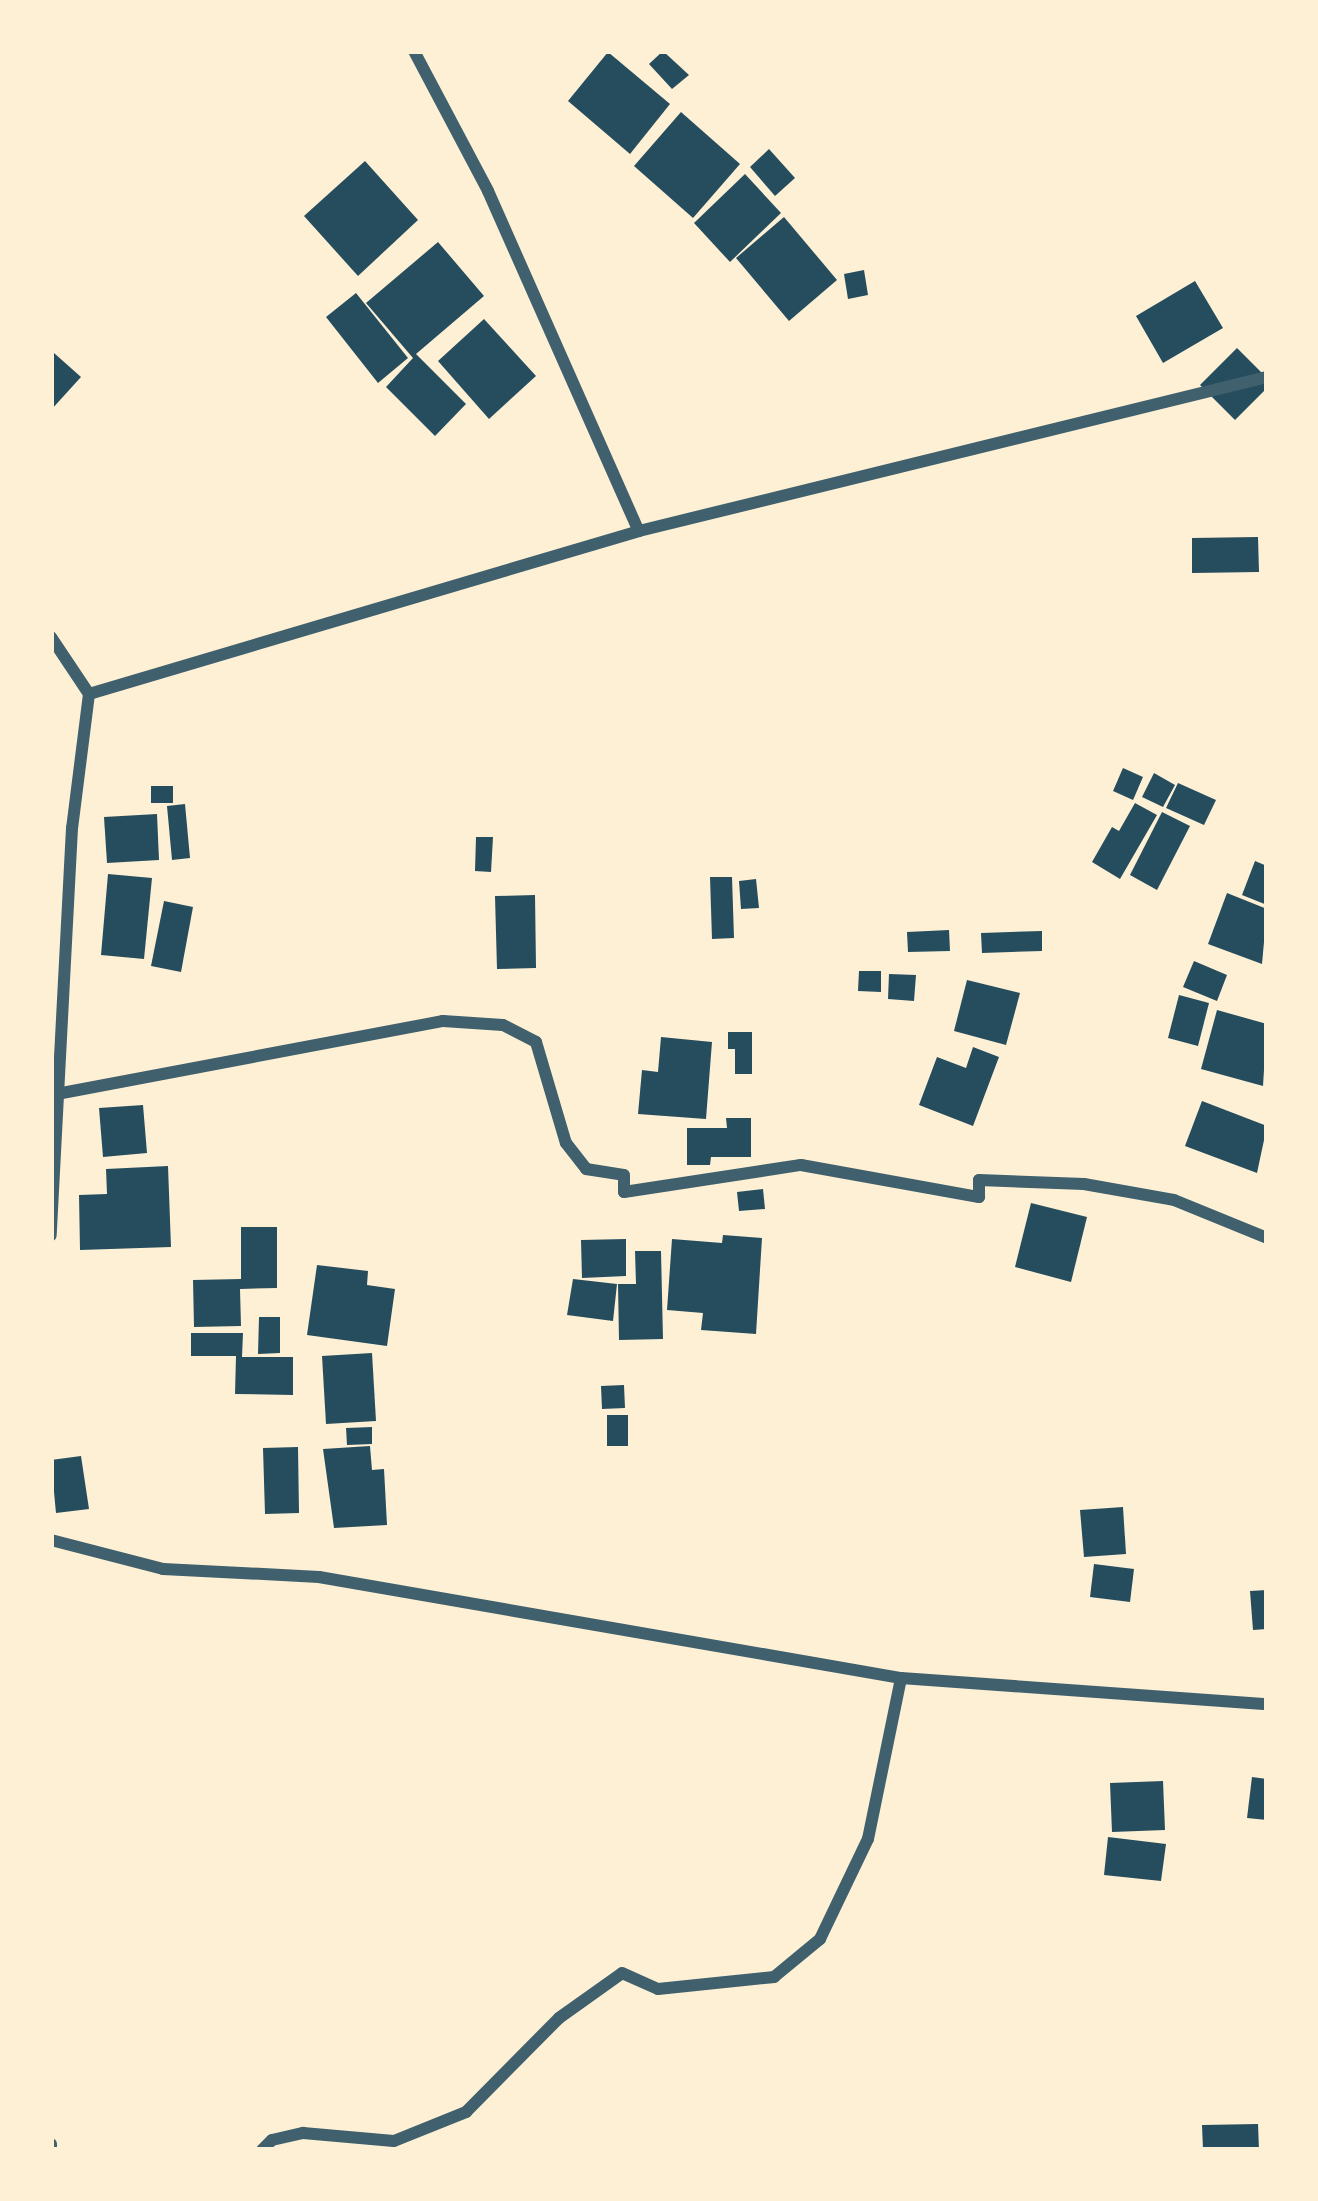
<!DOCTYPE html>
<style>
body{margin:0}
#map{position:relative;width:1318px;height:2201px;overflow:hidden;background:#fdf0d5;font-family:Inter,sans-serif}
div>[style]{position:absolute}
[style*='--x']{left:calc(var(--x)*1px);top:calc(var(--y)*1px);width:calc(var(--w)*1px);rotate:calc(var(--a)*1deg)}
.building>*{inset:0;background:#264d5e}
.minor>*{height:12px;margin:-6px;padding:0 6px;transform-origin:6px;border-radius:6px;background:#3f606c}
span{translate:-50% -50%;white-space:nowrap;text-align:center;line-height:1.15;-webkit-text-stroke:10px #fdf0d5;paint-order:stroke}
.frame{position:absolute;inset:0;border:54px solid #fdf0d5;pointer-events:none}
</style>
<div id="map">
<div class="building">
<i style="clip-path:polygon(663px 51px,689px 75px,672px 89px,649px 64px)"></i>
<i style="clip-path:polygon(608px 52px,670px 104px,630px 154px,568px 101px)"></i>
<i style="clip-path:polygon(681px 112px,740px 164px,693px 218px,634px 166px)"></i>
<i style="clip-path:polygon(769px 149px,795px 178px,775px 196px,750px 167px)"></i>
<i style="clip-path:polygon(365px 161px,418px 220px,358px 276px,304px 216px)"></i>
<i style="clip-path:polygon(745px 174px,781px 213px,730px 262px,694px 223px)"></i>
<i style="clip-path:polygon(784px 217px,837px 280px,789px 321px,736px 258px)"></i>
<i style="clip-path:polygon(438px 242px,484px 296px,416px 354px,466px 404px,435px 436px,386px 387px,413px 358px,366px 303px)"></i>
<i style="clip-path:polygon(864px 270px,868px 295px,848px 299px,844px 274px)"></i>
<i style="clip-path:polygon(1195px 281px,1223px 328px,1163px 363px,1136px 316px)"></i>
<i style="clip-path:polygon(356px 293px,408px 358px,378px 383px,326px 317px)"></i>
<i style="clip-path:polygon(484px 319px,536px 376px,489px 419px,438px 361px)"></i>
<i style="clip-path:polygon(1237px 348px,1267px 378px,1267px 388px,1235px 420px,1200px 385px)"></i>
<i style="clip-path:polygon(54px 353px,81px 377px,51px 410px,51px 356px)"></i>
<i style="clip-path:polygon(1258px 537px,1259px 572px,1192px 573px,1192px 538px)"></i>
<i style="clip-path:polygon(1123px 768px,1143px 777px,1133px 800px,1113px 791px)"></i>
<i style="clip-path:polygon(1154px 773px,1175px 785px,1163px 807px,1142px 797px)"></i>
<i style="clip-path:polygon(1178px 783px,1216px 800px,1204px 825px,1166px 808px)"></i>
<i style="clip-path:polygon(151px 786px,173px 786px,173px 803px,151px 803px)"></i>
<i style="clip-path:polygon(1135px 803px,1157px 815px,1120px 879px,1092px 862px,1112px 827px,1119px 831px)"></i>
<i style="clip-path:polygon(185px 804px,190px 858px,172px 860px,167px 806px)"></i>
<i style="clip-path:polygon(1162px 812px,1190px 826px,1157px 890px,1130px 875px)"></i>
<i style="clip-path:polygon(157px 814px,159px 860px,107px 863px,104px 817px)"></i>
<i style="clip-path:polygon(476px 837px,493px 837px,491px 872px,475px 871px)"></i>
<i style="clip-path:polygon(1255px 861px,1267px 866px,1267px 905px,1242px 895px)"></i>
<i style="clip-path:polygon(108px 874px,152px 878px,144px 959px,101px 955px)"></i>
<i style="clip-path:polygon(710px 877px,732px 877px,734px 938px,712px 939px)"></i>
<i style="clip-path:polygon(756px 879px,759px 908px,741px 909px,739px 881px)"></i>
<i style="clip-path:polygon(1227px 893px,1267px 909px,1262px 964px,1208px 944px)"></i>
<i style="clip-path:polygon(535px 895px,536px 968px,497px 969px,495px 896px)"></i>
<i style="clip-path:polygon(164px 901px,193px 907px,181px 972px,151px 966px)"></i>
<i style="clip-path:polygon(949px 930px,950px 951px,908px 952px,907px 932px)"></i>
<i style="clip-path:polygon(1042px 931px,1042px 951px,982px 953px,981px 933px)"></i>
<i style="clip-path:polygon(1194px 961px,1227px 975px,1217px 1001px,1183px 987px)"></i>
<i style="clip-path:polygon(859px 971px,881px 971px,881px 992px,858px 991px)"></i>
<i style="clip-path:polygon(889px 974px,916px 975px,914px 1001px,888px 999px)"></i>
<i style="clip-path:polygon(967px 980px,1020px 993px,1006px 1045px,954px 1031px)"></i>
<i style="clip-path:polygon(1179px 995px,1209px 1003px,1198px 1046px,1168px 1038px)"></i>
<i style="clip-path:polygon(1217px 1010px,1267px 1024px,1263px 1086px,1201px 1069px)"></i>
<i style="clip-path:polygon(728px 1032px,752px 1032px,752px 1074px,735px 1074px,735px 1049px,728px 1049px)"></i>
<i style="clip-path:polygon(661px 1037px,712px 1042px,706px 1119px,638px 1114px,642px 1070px,658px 1072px)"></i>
<i style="clip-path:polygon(973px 1047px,999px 1057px,973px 1126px,919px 1105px,937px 1057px,966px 1068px)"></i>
<i style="clip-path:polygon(1202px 1101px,1267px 1126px,1257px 1173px,1185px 1146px)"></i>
<i style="clip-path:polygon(143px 1105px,147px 1153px,103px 1157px,99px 1108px)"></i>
<i style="clip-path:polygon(726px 1118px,751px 1118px,751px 1157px,711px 1157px,710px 1165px,687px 1165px,687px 1128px,727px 1128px)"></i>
<i style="clip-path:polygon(168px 1166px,171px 1247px,80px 1250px,79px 1195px,107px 1194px,106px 1169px)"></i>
<i style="clip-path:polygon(763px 1189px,765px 1209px,739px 1211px,737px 1192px)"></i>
<i style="clip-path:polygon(1031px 1203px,1087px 1217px,1071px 1282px,1015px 1267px)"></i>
<i style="clip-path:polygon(241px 1227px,277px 1227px,277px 1288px,240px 1289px,241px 1326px,194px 1327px,193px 1280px,241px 1279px)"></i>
<i style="clip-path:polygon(723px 1235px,762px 1238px,756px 1334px,701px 1330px,703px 1313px,667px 1310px,672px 1239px,722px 1243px)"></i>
<i style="clip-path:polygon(626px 1239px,626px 1276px,582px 1278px,581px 1240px)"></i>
<i style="clip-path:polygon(635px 1251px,661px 1251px,663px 1339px,619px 1340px,618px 1284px,636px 1284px)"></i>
<i style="clip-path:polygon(317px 1265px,368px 1271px,367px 1285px,395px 1289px,387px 1346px,307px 1335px)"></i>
<i style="clip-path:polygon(573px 1279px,617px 1284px,613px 1321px,567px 1315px)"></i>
<i style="clip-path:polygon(259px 1317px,280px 1317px,280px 1353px,258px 1354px)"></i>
<i style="clip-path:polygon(191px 1333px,243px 1333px,242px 1357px,293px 1357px,293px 1395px,235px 1394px,236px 1356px,191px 1356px)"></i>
<i style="clip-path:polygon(372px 1353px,376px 1421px,326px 1424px,322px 1356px)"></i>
<i style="clip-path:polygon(624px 1385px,625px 1408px,602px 1409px,601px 1386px)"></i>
<i style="clip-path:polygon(607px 1415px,628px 1415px,628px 1446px,607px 1446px)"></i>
<i style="clip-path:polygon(372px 1427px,372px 1444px,347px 1445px,346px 1428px)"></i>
<i style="clip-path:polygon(370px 1446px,372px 1470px,384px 1469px,387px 1525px,334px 1528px,323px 1449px)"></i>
<i style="clip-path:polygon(298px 1447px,299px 1513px,265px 1514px,263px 1448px)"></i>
<i style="clip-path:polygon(81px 1456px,89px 1509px,56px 1513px,51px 1460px)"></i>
<i style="clip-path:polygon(1123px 1507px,1126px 1554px,1084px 1557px,1080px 1510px)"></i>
<i style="clip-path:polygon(1094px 1564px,1134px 1569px,1130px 1602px,1090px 1597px)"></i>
<i style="clip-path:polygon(1267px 1590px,1267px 1629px,1253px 1630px,1250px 1591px)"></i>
<i style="clip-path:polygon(1252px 1777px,1267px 1779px,1267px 1820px,1247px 1818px)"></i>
<i style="clip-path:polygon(1163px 1781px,1165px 1830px,1112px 1832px,1110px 1783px)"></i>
<i style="clip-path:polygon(1108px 1837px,1166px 1844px,1161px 1881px,1104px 1875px)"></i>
<i style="clip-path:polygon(1258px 2124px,1259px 2150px,1203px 2150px,1202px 2125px)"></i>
</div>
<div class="minor">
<i style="--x:414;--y:51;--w:158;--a:62.1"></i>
<i style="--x:488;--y:191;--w:372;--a:66.1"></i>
<i style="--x:51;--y:637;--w:69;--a:56.3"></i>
<i style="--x:89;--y:694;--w:135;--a:97.2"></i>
<i style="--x:72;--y:828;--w:408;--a:93"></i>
<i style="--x:89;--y:694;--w:574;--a:-16.51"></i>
<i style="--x:639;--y:531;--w:647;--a:-13.78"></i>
<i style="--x:62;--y:1093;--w:388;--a:-10.7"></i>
<i style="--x:443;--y:1021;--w:60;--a:3.8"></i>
<i style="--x:503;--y:1025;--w:37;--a:27"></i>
<i style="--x:536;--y:1042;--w:105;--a:73.5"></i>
<i style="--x:566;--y:1143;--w:33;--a:52"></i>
<i style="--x:586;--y:1169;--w:38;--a:9"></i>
<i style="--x:624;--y:1175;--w:17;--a:90"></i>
<i style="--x:624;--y:1192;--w:179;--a:-8.7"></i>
<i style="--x:801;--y:1165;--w:181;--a:10.2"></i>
<i style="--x:979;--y:1197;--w:17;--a:-90"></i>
<i style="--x:979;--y:1180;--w:105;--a:2.2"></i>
<i style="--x:1084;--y:1184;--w:91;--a:10.1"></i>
<i style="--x:1174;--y:1200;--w:100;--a:22.2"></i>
<i style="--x:51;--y:1540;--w:116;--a:14.5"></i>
<i style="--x:163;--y:1569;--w:156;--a:2.9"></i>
<i style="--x:319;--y:1577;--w:591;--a:9.85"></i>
<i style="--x:901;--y:1678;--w:367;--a:4.1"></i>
<i style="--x:51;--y:2144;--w:6;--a:90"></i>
<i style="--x:262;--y:2150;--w:14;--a:-45"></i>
<i style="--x:272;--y:2140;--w:32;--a:-13"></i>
<i style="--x:303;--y:2133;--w:91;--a:5"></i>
<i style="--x:394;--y:2141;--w:78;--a:-21.9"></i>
<i style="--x:466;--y:2112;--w:132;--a:-45.3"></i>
<i style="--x:559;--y:2018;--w:77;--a:-35.5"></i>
<i style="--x:622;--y:1973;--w:39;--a:24"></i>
<i style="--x:658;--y:1989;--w:117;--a:-5.9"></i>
<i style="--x:774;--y:1977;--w:60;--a:-39.6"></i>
<i style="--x:820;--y:1939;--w:111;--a:-64.4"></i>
<i style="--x:868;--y:1839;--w:164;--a:-78.4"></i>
</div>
<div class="frame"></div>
</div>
